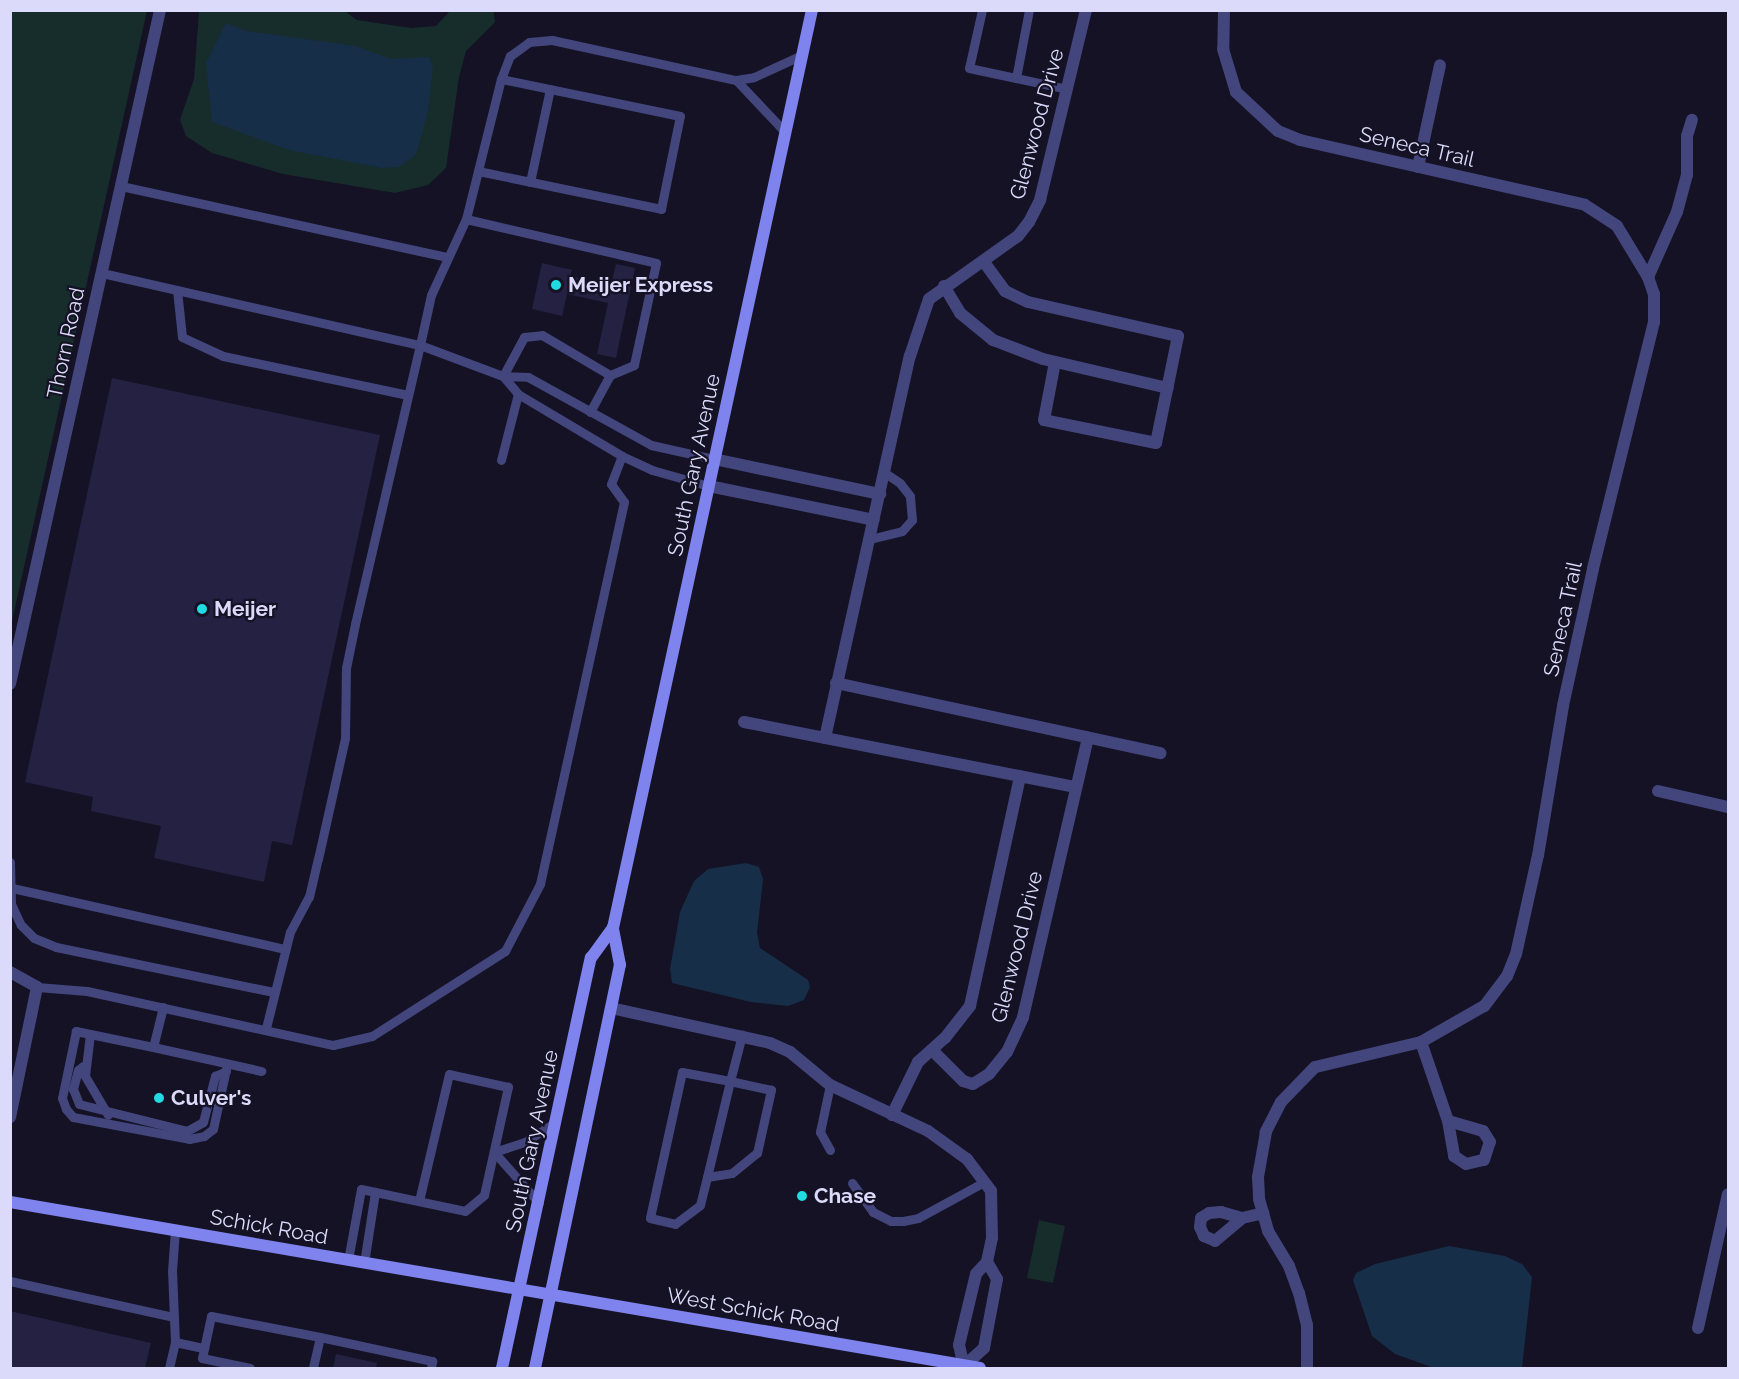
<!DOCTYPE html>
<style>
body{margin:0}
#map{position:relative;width:1739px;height:1379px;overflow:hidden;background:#141224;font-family:Raleway,sans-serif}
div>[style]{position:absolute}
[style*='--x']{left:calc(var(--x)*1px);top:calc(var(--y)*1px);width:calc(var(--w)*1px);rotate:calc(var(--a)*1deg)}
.green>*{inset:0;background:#162d2b}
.water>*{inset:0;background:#172e48}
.building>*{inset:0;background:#252143}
.lane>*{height:9px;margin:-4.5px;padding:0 4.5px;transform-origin:4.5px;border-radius:4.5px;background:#43457d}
.street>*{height:12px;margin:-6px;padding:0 6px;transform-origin:6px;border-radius:6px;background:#43457d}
.secondary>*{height:12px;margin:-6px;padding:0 6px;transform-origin:6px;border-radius:6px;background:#7e83ee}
.dots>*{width:16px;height:16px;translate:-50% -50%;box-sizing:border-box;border:3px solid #141224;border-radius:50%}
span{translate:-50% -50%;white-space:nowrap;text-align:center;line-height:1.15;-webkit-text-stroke:4.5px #141224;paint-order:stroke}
.street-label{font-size:21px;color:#dcdafa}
.poi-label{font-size:21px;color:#dcdafa;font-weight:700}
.left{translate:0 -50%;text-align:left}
.frame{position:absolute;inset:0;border:12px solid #dcdafa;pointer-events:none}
</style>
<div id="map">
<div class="green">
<i style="clip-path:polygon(11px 10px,147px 11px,11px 626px,10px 11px)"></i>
<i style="clip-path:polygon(199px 11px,345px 11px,357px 20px,411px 28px,436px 26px,450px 11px,493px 10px,495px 22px,466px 51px,459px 77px,446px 168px,428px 185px,395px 193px,283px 174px,212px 153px,186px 136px,180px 120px,194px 79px)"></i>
<i style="clip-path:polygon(1039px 1220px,1065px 1226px,1053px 1283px,1027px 1278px)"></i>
</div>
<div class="water">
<i style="clip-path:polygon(226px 23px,246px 31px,356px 46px,390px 59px,429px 57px,433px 67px,428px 111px,416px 155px,399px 167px,382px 168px,289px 150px,212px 122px,206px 63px)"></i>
<i style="clip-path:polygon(746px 863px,759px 867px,763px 879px,757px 933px,760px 948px,808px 980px,810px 987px,804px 1000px,788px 1006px,751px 1002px,672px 983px,670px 969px,680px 912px,694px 881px,708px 869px)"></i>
<i style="clip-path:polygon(1449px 1246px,1505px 1256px,1522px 1264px,1532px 1277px,1522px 1368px,1434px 1368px,1395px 1354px,1372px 1336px,1353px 1280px,1356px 1273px,1375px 1264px)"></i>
</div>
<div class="building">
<i style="clip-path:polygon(542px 263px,572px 270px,570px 276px,611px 285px,616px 264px,635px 268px,616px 358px,597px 354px,608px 303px,567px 294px,562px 316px,532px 309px)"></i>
<i style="clip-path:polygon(112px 378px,380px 435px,292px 845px,272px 841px,264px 882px,154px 858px,161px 826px,91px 811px,93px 797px,25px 782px)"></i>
<i style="clip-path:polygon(10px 1311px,151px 1343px,145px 1368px,10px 1368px)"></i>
<i style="clip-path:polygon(336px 1354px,377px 1363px,376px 1368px,333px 1368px)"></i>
</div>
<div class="lane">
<i style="--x:982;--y:10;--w:59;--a:102.6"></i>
<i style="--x:969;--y:68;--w:100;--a:12.1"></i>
<i style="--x:1016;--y:78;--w:69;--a:-79.2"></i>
<i style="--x:736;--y:80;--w:71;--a:46.7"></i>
<i style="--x:478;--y:171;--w:187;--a:11.7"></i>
<i style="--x:661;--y:209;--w:95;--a:-78.5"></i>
<i style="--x:680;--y:116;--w:183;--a:-168.3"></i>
<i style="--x:530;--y:182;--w:95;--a:-77.9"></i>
<i style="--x:121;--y:186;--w:333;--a:12.3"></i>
<i style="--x:466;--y:219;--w:144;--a:-76"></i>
<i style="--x:501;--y:79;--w:25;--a:-69"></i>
<i style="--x:510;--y:56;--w:24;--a:-36"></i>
<i style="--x:529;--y:42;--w:23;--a:-5"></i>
<i style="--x:552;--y:40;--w:188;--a:12.3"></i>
<i style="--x:736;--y:80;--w:18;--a:-9"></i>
<i style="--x:754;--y:77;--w:53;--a:-24.6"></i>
<i style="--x:102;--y:273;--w:326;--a:12.8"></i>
<i style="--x:420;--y:345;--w:51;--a:-77.6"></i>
<i style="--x:431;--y:295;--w:84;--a:-65.3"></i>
<i style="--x:466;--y:219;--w:195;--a:13"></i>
<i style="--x:656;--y:263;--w:104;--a:102.2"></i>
<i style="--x:634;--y:365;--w:26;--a:157"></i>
<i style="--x:610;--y:375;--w:42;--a:118.4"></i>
<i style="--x:177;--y:290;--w:47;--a:83.9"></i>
<i style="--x:182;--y:337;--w:45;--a:24.9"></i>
<i style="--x:223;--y:356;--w:189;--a:11.9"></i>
<i style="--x:503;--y:376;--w:23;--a:50"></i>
<i style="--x:518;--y:394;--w:121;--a:30.8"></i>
<i style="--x:622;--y:456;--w:33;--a:25"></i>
<i style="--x:652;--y:470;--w:59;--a:15.7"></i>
<i style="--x:503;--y:376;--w:44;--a:-61.7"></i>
<i style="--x:524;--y:337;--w:18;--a:-6"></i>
<i style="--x:542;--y:335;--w:79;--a:30.5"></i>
<i style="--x:501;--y:460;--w:68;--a:-75.6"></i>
<i style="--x:870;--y:539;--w:33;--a:-14"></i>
<i style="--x:902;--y:531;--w:15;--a:-48"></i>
<i style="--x:912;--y:520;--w:24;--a:-95"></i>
<i style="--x:910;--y:496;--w:16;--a:-128"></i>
<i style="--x:900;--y:483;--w:18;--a:-146"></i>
<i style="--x:10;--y:862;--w:42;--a:88.6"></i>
<i style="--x:11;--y:904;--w:23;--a:65"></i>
<i style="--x:21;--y:925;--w:18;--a:45"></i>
<i style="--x:34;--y:938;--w:24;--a:22"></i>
<i style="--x:56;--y:947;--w:222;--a:11.7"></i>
<i style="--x:12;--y:888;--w:280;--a:12.6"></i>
<i style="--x:37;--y:987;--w:50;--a:4.6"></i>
<i style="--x:87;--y:991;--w:252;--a:12.4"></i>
<i style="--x:333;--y:1045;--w:40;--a:-13"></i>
<i style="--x:372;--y:1036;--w:158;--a:-32.6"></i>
<i style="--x:505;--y:951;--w:76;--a:-62.4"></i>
<i style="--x:540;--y:884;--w:391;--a:-77.6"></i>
<i style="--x:624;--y:502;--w:22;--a:-126"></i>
<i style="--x:611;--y:484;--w:30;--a:-69"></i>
<i style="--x:163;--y:1007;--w:41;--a:104"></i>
<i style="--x:153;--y:1047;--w:111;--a:12.5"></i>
<i style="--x:266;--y:1028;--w:99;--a:-76"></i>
<i style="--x:290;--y:932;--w:40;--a:-62"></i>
<i style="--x:309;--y:897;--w:39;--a:-77"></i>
<i style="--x:318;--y:859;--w:124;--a:-77.4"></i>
<i style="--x:345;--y:738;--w:70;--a:-89.2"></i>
<i style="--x:346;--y:668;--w:45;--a:-78.4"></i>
<i style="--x:355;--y:624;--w:286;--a:-76.9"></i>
<i style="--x:420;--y:345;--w:89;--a:20.5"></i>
<i style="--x:503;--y:376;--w:25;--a:2"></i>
<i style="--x:528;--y:377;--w:141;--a:28.9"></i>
<i style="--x:651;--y:445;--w:65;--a:12.5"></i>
<i style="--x:90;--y:1034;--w:42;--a:96.8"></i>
<i style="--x:85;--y:1076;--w:45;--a:59.5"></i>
<i style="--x:153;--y:1047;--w:79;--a:-168.3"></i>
<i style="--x:76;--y:1031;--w:68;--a:101.8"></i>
<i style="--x:62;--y:1098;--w:12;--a:70"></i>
<i style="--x:66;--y:1109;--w:11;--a:49"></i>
<i style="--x:73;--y:1117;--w:118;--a:10.7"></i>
<i style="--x:189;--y:1139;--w:15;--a:-11"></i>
<i style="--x:204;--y:1136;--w:11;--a:-38"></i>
<i style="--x:213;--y:1129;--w:66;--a:-77.8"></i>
<i style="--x:83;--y:1066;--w:6;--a:141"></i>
<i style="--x:78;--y:1070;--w:20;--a:105"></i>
<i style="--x:73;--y:1089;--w:16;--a:68"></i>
<i style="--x:79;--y:1104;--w:111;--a:14"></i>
<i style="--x:187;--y:1131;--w:18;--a:-29"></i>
<i style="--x:203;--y:1122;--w:48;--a:-75.4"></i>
<i style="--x:215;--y:1076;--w:12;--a:-24"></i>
<i style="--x:830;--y:1150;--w:21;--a:-119"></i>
<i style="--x:820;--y:1132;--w:48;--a:-78"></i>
<i style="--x:707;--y:1177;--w:25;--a:-9"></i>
<i style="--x:732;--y:1173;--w:32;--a:-39"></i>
<i style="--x:757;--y:1153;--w:65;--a:-77.5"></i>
<i style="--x:771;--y:1090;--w:42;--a:-167.6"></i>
<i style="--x:730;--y:1081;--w:49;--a:-169.4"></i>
<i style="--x:682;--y:1072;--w:149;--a:102.4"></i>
<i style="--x:650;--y:1218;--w:26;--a:13"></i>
<i style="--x:675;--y:1224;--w:31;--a:-37"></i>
<i style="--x:700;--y:1205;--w:29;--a:-76"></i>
<i style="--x:707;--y:1177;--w:99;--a:-76.5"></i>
<i style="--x:730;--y:1081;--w:48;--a:-75.4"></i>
<i style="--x:852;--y:1183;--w:36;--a:54"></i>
<i style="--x:873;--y:1212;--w:20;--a:27"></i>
<i style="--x:891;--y:1221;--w:12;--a:0"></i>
<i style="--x:903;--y:1221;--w:15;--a:-11"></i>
<i style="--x:918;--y:1218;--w:75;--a:-28.6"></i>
<i style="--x:539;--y:1203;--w:68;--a:-131.4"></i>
<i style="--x:494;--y:1152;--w:33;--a:-18"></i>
<i style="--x:525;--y:1142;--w:37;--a:-33"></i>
<i style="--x:348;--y:1260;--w:72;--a:-79.6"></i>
<i style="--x:361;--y:1189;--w:106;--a:11.9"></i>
<i style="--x:465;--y:1211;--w:25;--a:-40"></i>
<i style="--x:484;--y:1195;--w:111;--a:-77.5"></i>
<i style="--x:508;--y:1087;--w:60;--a:-167.6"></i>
<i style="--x:449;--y:1074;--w:130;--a:103.3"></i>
<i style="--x:364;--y:1263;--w:72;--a:-81.2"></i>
<i style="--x:10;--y:1281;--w:168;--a:12.4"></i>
<i style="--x:320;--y:1337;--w:115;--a:12.1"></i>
<i style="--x:432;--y:1361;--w:7;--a:98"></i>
<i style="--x:175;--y:1342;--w:30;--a:12"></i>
<i style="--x:169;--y:1368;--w:27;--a:-77"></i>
<i style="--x:175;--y:1342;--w:71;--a:-92.4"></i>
<i style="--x:172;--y:1271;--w:41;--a:-85.8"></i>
<i style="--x:250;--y:1368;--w:49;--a:-168.2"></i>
<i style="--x:202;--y:1358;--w:43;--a:-77.9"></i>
<i style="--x:211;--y:1316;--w:111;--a:10.9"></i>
<i style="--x:320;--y:1337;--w:32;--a:103"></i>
</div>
<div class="street">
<i style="--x:1224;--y:10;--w:39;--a:91"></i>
<i style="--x:1223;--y:49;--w:45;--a:73.2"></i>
<i style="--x:1236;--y:92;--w:57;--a:42.9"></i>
<i style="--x:1278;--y:131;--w:24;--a:22"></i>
<i style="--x:1300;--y:140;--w:292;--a:12.8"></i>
<i style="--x:1585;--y:205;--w:38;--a:33"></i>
<i style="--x:1617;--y:226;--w:60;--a:58.7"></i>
<i style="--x:1648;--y:277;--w:18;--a:71"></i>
<i style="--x:1654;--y:294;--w:28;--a:90"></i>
<i style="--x:1654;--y:322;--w:254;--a:103.9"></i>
<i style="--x:1593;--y:569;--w:140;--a:102.4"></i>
<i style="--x:1563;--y:706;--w:151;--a:99.5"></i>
<i style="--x:1538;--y:855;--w:101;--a:102.5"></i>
<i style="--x:1516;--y:954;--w:24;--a:112"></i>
<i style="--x:1507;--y:976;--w:38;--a:127"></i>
<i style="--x:1484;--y:1006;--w:73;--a:150.3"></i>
<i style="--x:1421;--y:1042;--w:109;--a:166.7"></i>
<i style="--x:1315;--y:1067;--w:49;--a:134.2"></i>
<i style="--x:1281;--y:1102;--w:34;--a:117"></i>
<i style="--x:1266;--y:1132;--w:46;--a:100.1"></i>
<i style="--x:1258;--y:1177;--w:22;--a:87"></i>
<i style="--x:1259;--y:1199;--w:33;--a:74"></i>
<i style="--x:1268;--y:1231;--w:41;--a:59"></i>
<i style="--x:1289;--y:1266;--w:29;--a:70"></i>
<i style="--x:1299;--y:1293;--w:33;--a:76"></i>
<i style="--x:1307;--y:1325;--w:43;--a:90"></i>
<i style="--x:1418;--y:167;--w:104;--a:-77.8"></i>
<i style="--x:984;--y:262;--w:36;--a:54"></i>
<i style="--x:1005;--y:291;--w:25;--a:26"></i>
<i style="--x:1028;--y:302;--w:154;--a:12.8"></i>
<i style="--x:1178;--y:336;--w:109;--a:101.6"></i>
<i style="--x:1156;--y:443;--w:114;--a:-168.4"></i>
<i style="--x:1044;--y:420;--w:59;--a:-79.3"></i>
<i style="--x:1648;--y:277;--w:71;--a:-66"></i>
<i style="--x:1677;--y:212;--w:38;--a:-75"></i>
<i style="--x:1687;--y:175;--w:39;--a:-90"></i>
<i style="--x:1687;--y:136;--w:17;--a:-73"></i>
<i style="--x:944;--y:286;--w:31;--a:59"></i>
<i style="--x:960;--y:313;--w:43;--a:39.3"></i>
<i style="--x:993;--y:340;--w:53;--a:20.8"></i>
<i style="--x:1043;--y:359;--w:128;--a:13.1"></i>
<i style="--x:714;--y:459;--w:170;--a:11.9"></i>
<i style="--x:709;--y:486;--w:168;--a:11.6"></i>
<i style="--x:836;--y:683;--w:332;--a:12.2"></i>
<i style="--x:10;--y:684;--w:690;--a:-77.45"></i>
<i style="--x:744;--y:722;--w:338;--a:11.1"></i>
<i style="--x:825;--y:738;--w:391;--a:-77.5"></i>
<i style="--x:910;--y:356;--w:60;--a:-71.6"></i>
<i style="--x:929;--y:299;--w:109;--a:-35.3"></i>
<i style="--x:1018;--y:236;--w:18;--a:-52"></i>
<i style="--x:1029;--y:222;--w:25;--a:-63"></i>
<i style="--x:1040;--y:200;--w:195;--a:-76.4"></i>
<i style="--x:1658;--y:791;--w:72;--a:12.9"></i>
<i style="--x:10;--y:972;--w:31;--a:29"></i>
<i style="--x:37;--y:987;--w:133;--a:101.7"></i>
<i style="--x:611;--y:1008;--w:163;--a:12.4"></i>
<i style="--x:770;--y:1043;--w:22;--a:24"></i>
<i style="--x:790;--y:1052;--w:52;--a:39.5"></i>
<i style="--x:830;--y:1085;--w:108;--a:25.1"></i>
<i style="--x:928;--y:1131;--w:48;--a:35.7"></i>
<i style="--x:967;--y:1159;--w:40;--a:53"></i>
<i style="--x:991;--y:1191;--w:47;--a:88.8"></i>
<i style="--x:992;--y:1238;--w:25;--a:102"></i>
<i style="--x:987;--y:1262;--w:16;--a:133"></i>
<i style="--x:976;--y:1274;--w:73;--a:103.5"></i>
<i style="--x:959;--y:1345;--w:22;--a:77"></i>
<i style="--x:964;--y:1366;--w:27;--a:-42"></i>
<i style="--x:984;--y:1348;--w:70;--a:-79.3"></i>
<i style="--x:997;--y:1279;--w:20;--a:-120"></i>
<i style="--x:1421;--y:1042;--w:83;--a:71.1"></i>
<i style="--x:1448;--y:1121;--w:36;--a:80"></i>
<i style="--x:1454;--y:1156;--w:14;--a:34"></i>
<i style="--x:1466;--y:1164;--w:18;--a:-13"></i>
<i style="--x:1484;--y:1160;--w:19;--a:-72"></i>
<i style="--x:1490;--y:1142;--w:13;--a:-122"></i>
<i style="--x:1483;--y:1131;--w:36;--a:-164"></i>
<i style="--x:932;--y:1050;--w:44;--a:45"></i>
<i style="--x:963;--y:1081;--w:10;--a:17"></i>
<i style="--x:973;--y:1084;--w:19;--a:-32"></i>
<i style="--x:989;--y:1074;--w:28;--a:-51"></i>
<i style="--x:1007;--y:1052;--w:38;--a:-65"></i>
<i style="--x:1023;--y:1017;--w:287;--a:-76.9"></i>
<i style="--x:892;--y:1115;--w:59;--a:-63.9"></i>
<i style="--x:918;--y:1062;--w:36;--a:-42"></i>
<i style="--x:945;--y:1038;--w:41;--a:-52"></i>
<i style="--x:970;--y:1006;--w:235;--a:-77.7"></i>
<i style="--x:1242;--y:1218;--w:22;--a:-164"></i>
<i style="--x:1221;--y:1212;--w:12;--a:175"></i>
<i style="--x:1209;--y:1213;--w:9;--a:148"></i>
<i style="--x:1201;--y:1218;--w:9;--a:96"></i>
<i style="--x:1200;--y:1227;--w:10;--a:66"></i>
<i style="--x:1204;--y:1236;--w:12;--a:24"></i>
<i style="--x:1215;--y:1241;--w:35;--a:-40"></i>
<i style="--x:1242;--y:1218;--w:22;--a:-13"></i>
<i style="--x:1698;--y:1328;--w:137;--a:-77.4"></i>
</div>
<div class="secondary">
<i style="--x:10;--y:1202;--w:984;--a:9.71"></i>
<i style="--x:502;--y:1368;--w:420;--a:-77.8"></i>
<i style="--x:591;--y:958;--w:37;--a:-54"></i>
<i style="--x:535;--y:1368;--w:412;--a:-78.1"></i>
<i style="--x:620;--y:965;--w:38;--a:-101"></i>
<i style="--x:613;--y:928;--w:939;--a:-77.77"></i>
</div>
<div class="dots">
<i style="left:556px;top:285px;background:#20dbe1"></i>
<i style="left:202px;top:609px;background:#20dbe1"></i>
<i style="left:159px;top:1098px;background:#20dbe1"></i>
<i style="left:802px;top:1196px;background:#20dbe1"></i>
</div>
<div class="street-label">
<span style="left:1037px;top:124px;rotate:-75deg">Glenwood Drive</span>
<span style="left:1417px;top:147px;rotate:13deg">Seneca Trail</span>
<span style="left:66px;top:343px;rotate:-78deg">Thorn Road</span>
<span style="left:694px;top:465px;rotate:-78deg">South Gary Avenue</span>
<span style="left:1563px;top:619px;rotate:-78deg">Seneca Trail</span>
<span style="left:1017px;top:947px;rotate:-76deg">Glenwood Drive</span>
<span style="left:532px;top:1141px;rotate:-78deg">South Gary Avenue</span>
<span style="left:269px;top:1227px;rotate:10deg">Schick Road</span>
<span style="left:753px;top:1310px;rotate:10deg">West Schick Road</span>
</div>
<div class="poi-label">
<span class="left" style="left:568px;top:285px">Meijer Express</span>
<span class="left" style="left:214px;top:609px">Meijer</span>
<span class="left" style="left:171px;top:1098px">Culver's</span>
<span class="left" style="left:814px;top:1196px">Chase</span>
</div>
<div class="frame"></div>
</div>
